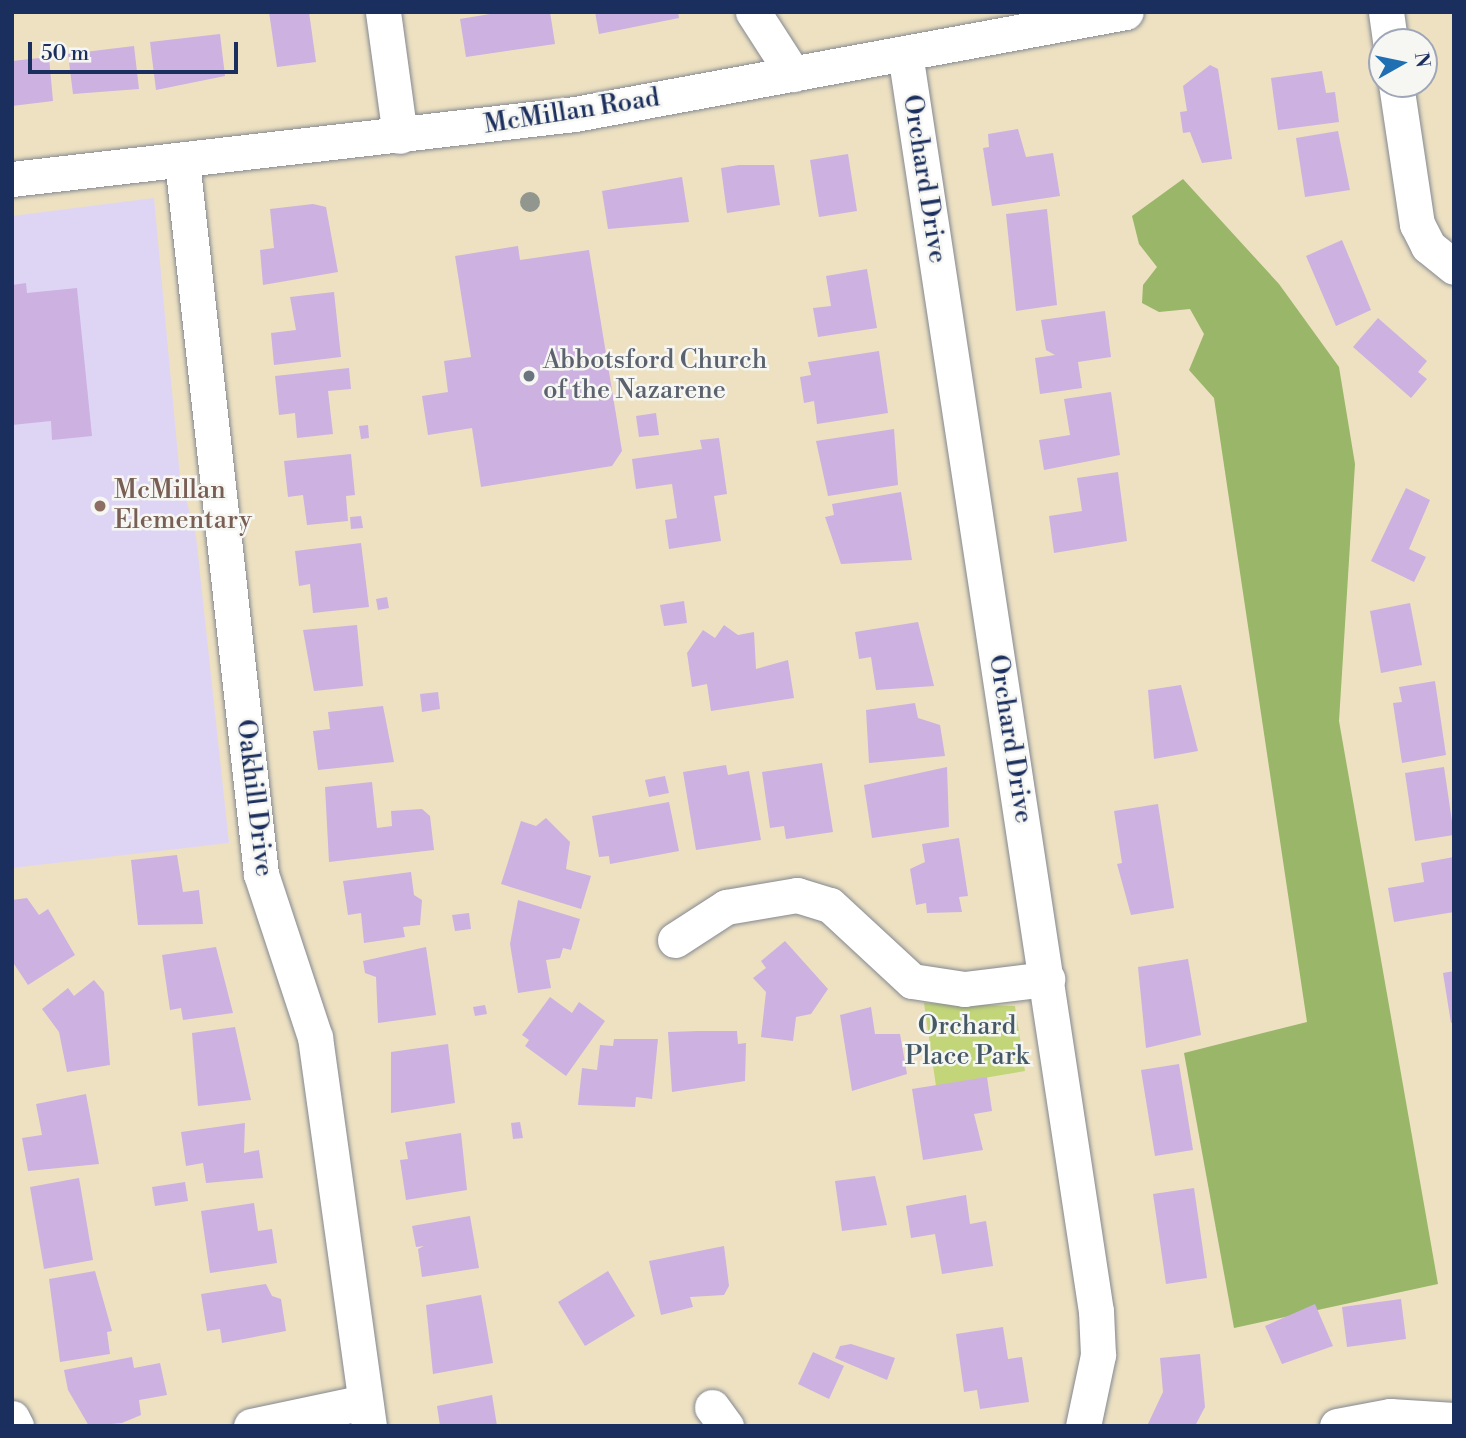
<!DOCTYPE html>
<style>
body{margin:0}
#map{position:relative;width:1466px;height:1438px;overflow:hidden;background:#ede1c2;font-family:"Libre Bodoni",serif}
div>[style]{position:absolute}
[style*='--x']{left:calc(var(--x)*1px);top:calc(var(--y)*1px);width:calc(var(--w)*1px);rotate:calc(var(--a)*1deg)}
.built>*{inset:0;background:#ded5f5}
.green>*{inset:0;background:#c2d579}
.forest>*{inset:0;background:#99b669}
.building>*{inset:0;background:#cdb1e1}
.roads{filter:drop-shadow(0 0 2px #848890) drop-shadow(0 0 2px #848890)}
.minor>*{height:35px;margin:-17.5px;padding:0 17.5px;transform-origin:17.5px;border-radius:17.5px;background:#fff}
.trees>*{width:20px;height:20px;margin:-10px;border-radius:50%;background:#91968f}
.dots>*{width:19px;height:19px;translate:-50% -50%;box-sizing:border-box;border:4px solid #f6f6f2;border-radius:50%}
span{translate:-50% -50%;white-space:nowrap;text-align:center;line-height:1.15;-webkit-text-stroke:5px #f6f6f2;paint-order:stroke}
.street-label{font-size:26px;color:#1b2f5e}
.worship-label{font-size:26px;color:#5b616d}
.left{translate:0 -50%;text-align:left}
.education-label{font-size:26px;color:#785e54}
.park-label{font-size:26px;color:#455865}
.frame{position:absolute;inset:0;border:14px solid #1b2f5e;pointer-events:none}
.north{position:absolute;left:1368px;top:28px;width:70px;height:70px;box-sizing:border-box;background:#f6f6f2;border:2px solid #9ea6b7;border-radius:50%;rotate:81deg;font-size:19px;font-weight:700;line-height:28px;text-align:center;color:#1b2f5e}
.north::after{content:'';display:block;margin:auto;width:24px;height:32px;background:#1f6fb2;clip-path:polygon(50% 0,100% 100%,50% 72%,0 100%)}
.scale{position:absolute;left:28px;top:42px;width:210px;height:32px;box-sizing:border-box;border:4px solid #1b2f5e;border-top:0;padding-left:9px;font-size:21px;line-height:24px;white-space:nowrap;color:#1b2f5e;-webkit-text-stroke:5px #f6f6f2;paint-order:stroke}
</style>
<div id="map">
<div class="built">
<i style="clip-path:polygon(154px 198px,180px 477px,196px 536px,229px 843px,12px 868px,12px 216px)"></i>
</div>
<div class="green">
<i style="clip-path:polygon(924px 1003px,1015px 1006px,1025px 1071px,936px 1086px)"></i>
</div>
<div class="forest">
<i style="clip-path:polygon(1183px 179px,1279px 284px,1339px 367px,1355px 464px,1339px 721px,1438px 1284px,1234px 1328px,1184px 1053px,1307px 1022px,1214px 398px,1189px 370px,1204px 334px,1190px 309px,1159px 312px,1142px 303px,1143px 285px,1157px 267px,1139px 244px,1132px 216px)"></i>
</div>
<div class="building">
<i style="clip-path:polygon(269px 12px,309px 12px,316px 62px,277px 67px)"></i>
<i style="clip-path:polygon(502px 12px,550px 12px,555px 44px,466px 57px,460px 19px)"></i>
<i style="clip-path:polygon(595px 12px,678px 12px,679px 18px,599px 34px)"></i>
<i style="clip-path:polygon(220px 34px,225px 76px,156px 90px,150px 42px)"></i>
<i style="clip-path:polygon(134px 46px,139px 89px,73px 94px,68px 54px)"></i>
<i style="clip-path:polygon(49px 57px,53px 101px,12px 106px,12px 61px)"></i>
<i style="clip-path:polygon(1210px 65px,1218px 69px,1232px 159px,1202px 163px,1190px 132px,1183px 133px,1180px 112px,1187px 111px,1183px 86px)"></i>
<i style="clip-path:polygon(1322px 71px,1326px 93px,1335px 92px,1339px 122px,1278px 130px,1271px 78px)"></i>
<i style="clip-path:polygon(1018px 129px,1026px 157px,1053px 153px,1060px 196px,992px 206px,983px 148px,989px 147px,988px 134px)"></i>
<i style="clip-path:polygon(1338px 131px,1350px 190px,1305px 197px,1296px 138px)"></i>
<i style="clip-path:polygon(848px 154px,857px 211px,819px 217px,810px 160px)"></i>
<i style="clip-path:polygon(739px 165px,774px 165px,780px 205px,727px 213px,721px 168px)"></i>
<i style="clip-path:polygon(682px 177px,689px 222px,608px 229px,602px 191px)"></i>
<i style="clip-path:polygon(313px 204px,326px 207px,338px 272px,263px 285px,260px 250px,274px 248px,270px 209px)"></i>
<i style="clip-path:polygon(1047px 209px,1057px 305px,1016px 311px,1006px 214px)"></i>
<i style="clip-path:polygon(1342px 240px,1371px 310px,1336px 326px,1306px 256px)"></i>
<i style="clip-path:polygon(518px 246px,520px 260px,589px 250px,622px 451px,612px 466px,481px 487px,472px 428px,428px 435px,422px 396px,448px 392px,444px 361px,471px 357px,455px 256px)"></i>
<i style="clip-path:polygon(867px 269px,877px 328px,818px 337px,813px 308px,831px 306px,826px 276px)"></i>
<i style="clip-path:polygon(26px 283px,27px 293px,77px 288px,92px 436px,52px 440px,51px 421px,12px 425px,12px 285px)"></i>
<i style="clip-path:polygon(334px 292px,341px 357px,274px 365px,271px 333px,296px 330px,290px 297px)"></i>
<i style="clip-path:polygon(1105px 311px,1111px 357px,1078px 362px,1082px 388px,1040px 394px,1035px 358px,1055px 355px,1046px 350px,1041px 320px)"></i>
<i style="clip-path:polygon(1378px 318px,1427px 361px,1418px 372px,1427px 379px,1411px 398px,1353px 347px)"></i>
<i style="clip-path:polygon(879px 351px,888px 413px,817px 424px,814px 401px,804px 403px,800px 377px,811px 375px,808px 362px)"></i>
<i style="clip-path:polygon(349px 368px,351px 389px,328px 391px,333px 434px,297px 438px,295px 413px,279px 415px,275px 376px)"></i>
<i style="clip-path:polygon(1111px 392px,1120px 455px,1044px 470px,1039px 440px,1070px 435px,1064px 399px)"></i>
<i style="clip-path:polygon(656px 413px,659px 435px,639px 437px,636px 416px)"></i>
<i style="clip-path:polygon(368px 425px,369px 438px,361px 439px,359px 426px)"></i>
<i style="clip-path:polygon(894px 429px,898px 485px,828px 496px,816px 441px)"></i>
<i style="clip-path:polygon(719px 438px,727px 494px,714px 496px,721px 541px,669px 549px,665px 520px,677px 518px,672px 484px,636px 489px,632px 459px,702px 449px,700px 440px)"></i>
<i style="clip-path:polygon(351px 454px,355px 495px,346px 496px,348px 521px,307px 525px,303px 495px,288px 497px,284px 461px)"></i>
<i style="clip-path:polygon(1118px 472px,1127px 541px,1054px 553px,1049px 516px,1082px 511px,1077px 478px)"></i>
<i style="clip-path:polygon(1406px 488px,1430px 500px,1409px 549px,1426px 557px,1414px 582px,1371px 561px)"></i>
<i style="clip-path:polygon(901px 492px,912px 560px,841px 564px,825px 517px,834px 515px,832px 504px)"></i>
<i style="clip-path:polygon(361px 516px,363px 528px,351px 529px,350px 517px)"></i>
<i style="clip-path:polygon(361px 543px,369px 607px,313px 613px,310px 584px,299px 586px,295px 551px)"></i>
<i style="clip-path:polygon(387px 597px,389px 608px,378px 610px,376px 599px)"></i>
<i style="clip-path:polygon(684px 601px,687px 623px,664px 626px,660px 605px)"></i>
<i style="clip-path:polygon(1410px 603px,1422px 665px,1381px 673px,1370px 611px)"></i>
<i style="clip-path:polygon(918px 622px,934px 686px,876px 690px,871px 657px,859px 659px,855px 632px)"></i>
<i style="clip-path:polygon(357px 625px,363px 686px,314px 691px,303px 630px)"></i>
<i style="clip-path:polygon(724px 625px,738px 635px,754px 632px,756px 669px,788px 660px,794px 698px,711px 711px,707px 684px,692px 687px,687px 653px,703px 630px,715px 638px)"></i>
<i style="clip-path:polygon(1435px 681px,1446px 755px,1402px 763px,1393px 703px,1402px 702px,1399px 687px)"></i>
<i style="clip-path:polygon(1181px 685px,1198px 751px,1154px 759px,1148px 690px)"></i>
<i style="clip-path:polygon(438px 692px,440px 709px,422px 712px,420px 694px)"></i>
<i style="clip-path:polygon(915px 703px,918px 718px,940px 725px,945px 756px,869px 763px,866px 710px)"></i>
<i style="clip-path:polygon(383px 706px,394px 762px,318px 770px,313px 731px,330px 729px,328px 712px)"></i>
<i style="clip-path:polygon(822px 763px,833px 832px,786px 839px,784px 826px,770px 828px,762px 772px)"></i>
<i style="clip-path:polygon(726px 765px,728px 775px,749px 771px,761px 840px,696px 850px,683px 772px)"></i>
<i style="clip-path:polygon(947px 767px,949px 827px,872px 838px,864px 785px)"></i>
<i style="clip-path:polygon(1444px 767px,1454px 835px,1415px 841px,1405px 773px)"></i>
<i style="clip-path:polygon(665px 776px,669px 793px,649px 797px,645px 780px)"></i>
<i style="clip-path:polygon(372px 782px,377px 828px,392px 826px,391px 811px,422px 809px,430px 816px,434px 850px,329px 862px,325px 787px)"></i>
<i style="clip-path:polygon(669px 802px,679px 851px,610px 864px,609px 856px,599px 857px,592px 816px)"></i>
<i style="clip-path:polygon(1158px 804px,1174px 908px,1131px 915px,1117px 864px,1122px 863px,1114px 811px)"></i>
<i style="clip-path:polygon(546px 818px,570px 842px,566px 869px,591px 876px,581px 909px,501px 884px,521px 821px,536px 826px)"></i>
<i style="clip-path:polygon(959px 838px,968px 896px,959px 897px,962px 912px,927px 913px,926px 903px,916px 905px,910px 869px,925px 862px,922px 844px)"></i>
<i style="clip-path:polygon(177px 855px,183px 892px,199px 890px,203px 924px,138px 925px,131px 860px)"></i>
<i style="clip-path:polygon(1454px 857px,1454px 912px,1394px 922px,1388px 888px,1424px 882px,1421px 863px)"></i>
<i style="clip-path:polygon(411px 872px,414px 895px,422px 900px,420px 925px,403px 927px,405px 937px,364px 943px,361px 913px,348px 915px,343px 881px)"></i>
<i style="clip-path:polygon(27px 898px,39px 915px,48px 909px,75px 955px,28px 985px,12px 961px,12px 900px)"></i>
<i style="clip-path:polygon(518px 900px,580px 919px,571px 950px,563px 948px,560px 958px,546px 960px,551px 988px,518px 993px,510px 944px)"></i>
<i style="clip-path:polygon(469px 913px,471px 929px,455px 931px,452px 915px)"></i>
<i style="clip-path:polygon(785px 941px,828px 989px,811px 1014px,796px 1017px,793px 1041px,761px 1037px,766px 992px,753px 978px,766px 968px,761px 961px)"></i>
<i style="clip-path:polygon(216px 947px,233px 1013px,183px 1020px,181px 1008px,170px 1010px,162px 955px)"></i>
<i style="clip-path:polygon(426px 947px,436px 1015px,378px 1023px,376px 977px,365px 973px,363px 961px)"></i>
<i style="clip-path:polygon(1188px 959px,1201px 1035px,1146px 1048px,1138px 967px)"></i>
<i style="clip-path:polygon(1454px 971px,1454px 1022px,1451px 1023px,1443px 973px)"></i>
<i style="clip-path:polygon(94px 980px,104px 992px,110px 1065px,67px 1072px,59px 1032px,42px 1009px,68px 988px,74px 996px)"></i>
<i style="clip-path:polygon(550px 997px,572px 1013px,579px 1002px,605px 1021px,566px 1076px,525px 1046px,529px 1040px,522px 1035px)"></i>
<i style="clip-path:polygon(485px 1005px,487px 1014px,475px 1016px,473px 1007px)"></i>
<i style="clip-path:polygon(871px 1007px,875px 1034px,900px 1034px,907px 1074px,852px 1091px,840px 1015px)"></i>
<i style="clip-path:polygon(235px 1027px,251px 1100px,198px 1106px,192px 1033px)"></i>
<i style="clip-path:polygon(698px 1031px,737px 1031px,738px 1044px,746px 1043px,745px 1081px,672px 1092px,668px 1032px)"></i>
<i style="clip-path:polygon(614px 1039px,658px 1039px,652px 1099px,636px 1097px,635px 1107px,578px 1105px,582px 1068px,597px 1070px,600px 1045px,613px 1046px)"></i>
<i style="clip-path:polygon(448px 1044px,455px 1103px,391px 1113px,391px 1052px)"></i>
<i style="clip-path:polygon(1179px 1064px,1193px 1150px,1155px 1156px,1141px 1070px)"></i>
<i style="clip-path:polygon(987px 1077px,992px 1111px,974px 1114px,983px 1150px,923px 1160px,912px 1089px)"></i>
<i style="clip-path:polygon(86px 1094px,99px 1164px,28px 1171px,22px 1138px,42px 1135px,36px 1104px)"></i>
<i style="clip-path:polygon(520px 1122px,523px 1138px,513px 1139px,511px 1123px)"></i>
<i style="clip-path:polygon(245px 1123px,244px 1153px,259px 1150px,263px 1178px,206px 1183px,203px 1163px,186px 1166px,181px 1132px)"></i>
<i style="clip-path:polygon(461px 1133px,467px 1190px,406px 1200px,400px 1160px,408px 1159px,405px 1142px)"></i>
<i style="clip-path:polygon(875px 1176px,887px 1225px,842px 1231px,835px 1181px)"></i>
<i style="clip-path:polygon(79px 1178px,93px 1260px,44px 1269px,30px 1187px)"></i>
<i style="clip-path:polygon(185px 1182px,188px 1201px,155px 1206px,152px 1187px)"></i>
<i style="clip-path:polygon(1194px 1188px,1207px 1278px,1166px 1284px,1153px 1194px)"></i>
<i style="clip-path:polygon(966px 1195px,970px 1224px,986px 1221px,993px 1266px,942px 1274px,935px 1234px,911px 1238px,906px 1206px)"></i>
<i style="clip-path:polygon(254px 1203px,258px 1231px,272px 1229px,277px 1263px,210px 1273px,201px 1211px)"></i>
<i style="clip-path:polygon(470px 1216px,479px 1268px,422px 1277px,418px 1249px,424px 1246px,416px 1247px,412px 1226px)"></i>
<i style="clip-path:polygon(724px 1246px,729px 1286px,724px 1295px,690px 1297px,693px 1307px,661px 1315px,649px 1261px)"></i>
<i style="clip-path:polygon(95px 1271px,112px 1331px,107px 1332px,110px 1354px,60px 1362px,49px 1279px)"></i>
<i style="clip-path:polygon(608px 1271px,635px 1316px,585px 1346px,558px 1302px)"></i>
<i style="clip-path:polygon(266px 1284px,272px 1296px,281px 1299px,286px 1331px,222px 1343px,220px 1329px,207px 1331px,201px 1294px)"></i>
<i style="clip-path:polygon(481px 1295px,493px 1363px,433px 1374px,426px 1305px)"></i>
<i style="clip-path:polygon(1401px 1299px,1406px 1339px,1347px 1347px,1342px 1307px)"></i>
<i style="clip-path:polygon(1315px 1304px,1333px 1346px,1282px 1364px,1265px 1326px)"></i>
<i style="clip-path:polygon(1003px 1327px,1008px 1359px,1022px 1357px,1029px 1402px,980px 1409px,977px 1390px,964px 1392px,956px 1334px)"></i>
<i style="clip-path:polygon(851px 1344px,895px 1358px,887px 1380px,835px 1358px,840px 1346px)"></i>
<i style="clip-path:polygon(813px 1352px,844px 1366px,829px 1399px,798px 1384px)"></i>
<i style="clip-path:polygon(1200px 1354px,1205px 1407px,1195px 1426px,1147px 1426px,1163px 1392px,1160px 1358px)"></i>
<i style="clip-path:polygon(132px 1357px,134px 1368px,160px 1363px,167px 1395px,139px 1400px,141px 1415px,122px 1423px,89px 1426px,68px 1390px,64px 1370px)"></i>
<i style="clip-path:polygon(492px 1395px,497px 1426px,440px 1426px,437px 1406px)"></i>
</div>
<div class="roads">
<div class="minor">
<i style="--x:383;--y:12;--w:125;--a:82.2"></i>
<i style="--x:753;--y:12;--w:74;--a:57.2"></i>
<i style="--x:1386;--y:12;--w:30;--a:82"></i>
<i style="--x:905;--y:53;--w:1272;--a:81.37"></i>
<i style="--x:1096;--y:1311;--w:44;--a:87.4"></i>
<i style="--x:1098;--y:1355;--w:73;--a:101.9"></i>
<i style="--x:1396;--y:84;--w:142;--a:81.5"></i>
<i style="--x:1417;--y:224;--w:25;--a:63"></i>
<i style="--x:1428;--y:246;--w:33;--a:39"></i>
<i style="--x:182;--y:161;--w:717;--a:83.68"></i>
<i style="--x:261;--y:874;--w:172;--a:71.7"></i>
<i style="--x:315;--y:1037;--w:393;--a:82.1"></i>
<i style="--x:12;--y:179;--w:567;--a:-6.59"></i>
<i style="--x:575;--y:114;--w:560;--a:-10.49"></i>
<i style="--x:675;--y:940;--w:61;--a:-32.9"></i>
<i style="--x:726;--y:907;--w:72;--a:-9.6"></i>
<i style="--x:797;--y:895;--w:34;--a:17"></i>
<i style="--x:830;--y:905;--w:112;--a:42.8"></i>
<i style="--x:912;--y:981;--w:53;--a:8.7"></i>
<i style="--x:964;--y:989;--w:84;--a:-6.9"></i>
<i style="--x:712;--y:1407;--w:24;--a:54"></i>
<i style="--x:12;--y:1418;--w:9;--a:63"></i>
<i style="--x:251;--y:1426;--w:116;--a:-11.9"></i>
<i style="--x:1337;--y:1426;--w:54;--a:-10.7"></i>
<i style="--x:1390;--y:1416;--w:64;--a:3.6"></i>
</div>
</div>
<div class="trees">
<i style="left:530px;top:202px"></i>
</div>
<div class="dots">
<i style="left:529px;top:376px;background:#6b7280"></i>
<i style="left:100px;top:506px;background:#8d6e63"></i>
</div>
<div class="street-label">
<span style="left:572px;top:112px;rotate:-9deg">McMillan Road</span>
<span style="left:924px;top:179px;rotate:81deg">Orchard Drive</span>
<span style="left:1010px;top:739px;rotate:81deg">Orchard Drive</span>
<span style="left:254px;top:798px;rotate:83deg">Oakhill Drive</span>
</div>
<div class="worship-label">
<span class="left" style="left:543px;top:376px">Abbotsford Church<br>of the Nazarene</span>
</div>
<div class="education-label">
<span class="left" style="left:114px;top:506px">McMillan<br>Elementary</span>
</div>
<div class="park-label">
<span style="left:967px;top:1042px">Orchard<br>Place Park</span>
</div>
<div class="frame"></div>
<div class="north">N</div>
<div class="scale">50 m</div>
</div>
